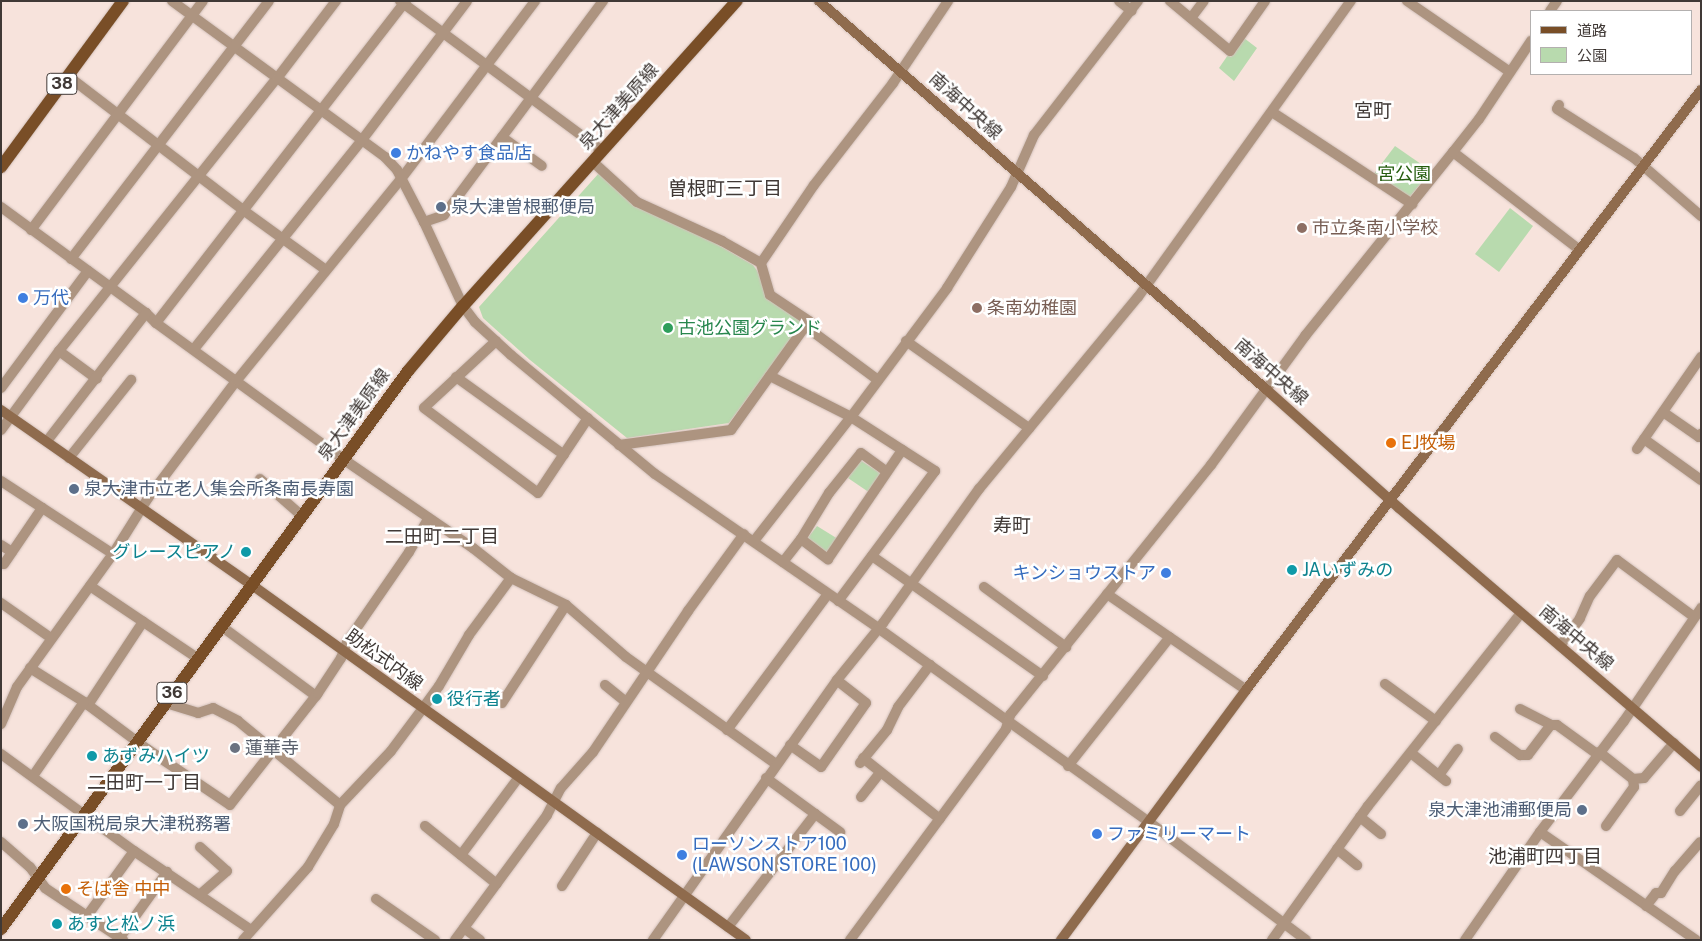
<!DOCTYPE html>
<meta charset="utf-8">
<style>
body{margin:0}
#map{position:relative;width:1702px;height:941px;overflow:hidden;background:#f7e3dc;font-family:"Public Sans","Noto Sans JP",sans-serif}
div>[style]{position:absolute}
[style*='--x']{left:calc(var(--x)*1px);top:calc(var(--y)*1px);width:calc(var(--w)*1px);rotate:calc(var(--a)*1deg)}
.green>*{inset:0;background:#b8daae}
.roads{filter:drop-shadow(0 0 1px #d2c1bb) drop-shadow(0 0 1px #d2c1bb)}
.street>*{height:10px;margin:-5px;padding:0 5px;transform-origin:5px;border-radius:5px;background:#ad9480}
.secondary>*{height:10px;margin:-5px;padding:0 5px;transform-origin:5px;border-radius:5px;background:#8f6b4d}
.primary>*{height:12px;margin:-6px;padding:0 6px;transform-origin:6px;border-radius:6px;background:#794e27}
.dots>*{width:14px;height:14px;translate:-50% -50%;box-sizing:border-box;border:2px solid #fff;border-radius:50%}
span{translate:-50% -50%;white-space:nowrap;text-align:center;line-height:1.15;-webkit-text-stroke:5px #fff;paint-order:stroke}
.shield-label span{padding:1px 4px;background:#fff;border:1px solid;border-radius:4px;-webkit-text-stroke-width:0}
.shield-label{font-size:16px;color:#403936;font-weight:700}
.street-label{font-size:18px;color:#403936}
.shop-label{font-size:18px;color:#366cbe}
.left{translate:0 -50%;text-align:left}
.right{translate:-100% -50%;text-align:right}
.park-label{font-size:18px;color:#255d0e}
.service-label{font-size:18px;color:#4e5e75}
.education-label{font-size:18px;color:#785e54}
.leisure-label{font-size:18px;color:#27864d}
.food-label{font-size:18px;color:#c56008}
.culture-label{font-size:18px;color:#0d838f}
.worship-label{font-size:18px;color:#5b616d}
.neighbourhood-label{font-size:19px;color:#403936}
.frame{position:absolute;inset:0;border:2px solid #403936;pointer-events:none}
.legend{position:absolute;left:1530px;top:10px;width:162px;height:65px;box-sizing:border-box;background:#fff;border:1px solid #b3b0af;margin:0;padding:6px 9px;list-style:none;font-size:15px;color:#403936}
.legend li{display:flex;align-items:center;gap:10px;height:25px}
.legend b{width:25px;border:1px solid #b3b0af}
</style>
<div id="map">
<div class="green">
<i style="clip-path:polygon(1244px 38px,1257px 48px,1234px 81px,1219px 68px,1228px 55px,1231px 57px)"></i>
<i style="clip-path:polygon(1395px 146px,1431px 171px,1408px 199px,1373px 175px)"></i>
<i style="clip-path:polygon(599px 173px,635px 205px,715px 243px,753px 265px,758px 272px,766px 296px,801px 321px,802px 324px,729px 423px,627px 438px,530px 360px,483px 318px,479px 307px)"></i>
<i style="clip-path:polygon(1510px 208px,1533px 226px,1499px 272px,1475px 254px)"></i>
<i style="clip-path:polygon(860px 460px,883px 475px,870px 493px,848px 478px)"></i>
<i style="clip-path:polygon(817px 526px,838px 539px,827px 556px,806px 540px)"></i>
</div>
<div class="roads">
<div class="street">
<i style="--x:172;--y:1;--w:264;--a:36.2"></i>
<i style="--x:385;--y:157;--w:18;--a:47"></i>
<i style="--x:397;--y:170;--w:59;--a:62.6"></i>
<i style="--x:424;--y:222;--w:93;--a:65.1"></i>
<i style="--x:463;--y:306;--w:20;--a:53"></i>
<i style="--x:475;--y:322;--w:49;--a:42.5"></i>
<i style="--x:511;--y:355;--w:187;--a:39.6"></i>
<i style="--x:655;--y:474;--w:271;--a:34.6"></i>
<i style="--x:878;--y:628;--w:333;--a:35.6"></i>
<i style="--x:1149;--y:822;--w:196;--a:36.9"></i>
<i style="--x:400;--y:1;--w:252;--a:36.5"></i>
<i style="--x:1119;--y:1;--w:16;--a:38"></i>
<i style="--x:1170;--y:1;--w:78;--a:39.8"></i>
<i style="--x:1230;--y:51;--w:61;--a:-55"></i>
<i style="--x:1407;--y:1;--w:125;--a:34.6"></i>
<i style="--x:1550;--y:11;--w:12;--a:-55"></i>
<i style="--x:1191;--y:18;--w:21;--a:-53"></i>
<i style="--x:68;--y:76;--w:220;--a:37.4"></i>
<i style="--x:243;--y:210;--w:102;--a:35.9"></i>
<i style="--x:1559;--y:105;--w:4;--a:117"></i>
<i style="--x:1557;--y:109;--w:91;--a:32.5"></i>
<i style="--x:1634;--y:158;--w:89;--a:40.9"></i>
<i style="--x:1272;--y:112;--w:168;--a:33.3"></i>
<i style="--x:502;--y:137;--w:49;--a:35.9"></i>
<i style="--x:1453;--y:152;--w:160;--a:37.7"></i>
<i style="--x:593;--y:162;--w:59;--a:42.3"></i>
<i style="--x:637;--y:202;--w:94;--a:24.6"></i>
<i style="--x:722;--y:241;--w:45;--a:29.4"></i>
<i style="--x:761;--y:263;--w:94;--a:-55.8"></i>
<i style="--x:814;--y:185;--w:129;--a:-52.2"></i>
<i style="--x:893;--y:83;--w:99;--a:-56.1"></i>
<i style="--x:1;--y:207;--w:180;--a:36.2"></i>
<i style="--x:146;--y:313;--w:14;--a:45"></i>
<i style="--x:156;--y:323;--w:231;--a:36"></i>
<i style="--x:343;--y:459;--w:158;--a:34.4"></i>
<i style="--x:473;--y:548;--w:48;--a:38.3"></i>
<i style="--x:511;--y:578;--w:61;--a:26.1"></i>
<i style="--x:566;--y:605;--w:79;--a:40.9"></i>
<i style="--x:626;--y:657;--w:184;--a:35.5"></i>
<i style="--x:424;--y:222;--w:21;--a:-19"></i>
<i style="--x:444;--y:215;--w:267;--a:-53.4"></i>
<i style="--x:31;--y:230;--w:286;--a:-53.1"></i>
<i style="--x:71;--y:259;--w:325;--a:-52.5"></i>
<i style="--x:156;--y:323;--w:408;--a:-52.2"></i>
<i style="--x:805;--y:326;--w:91;--a:36.5"></i>
<i style="--x:496;--y:341;--w:98;--a:137.1"></i>
<i style="--x:424;--y:408;--w:142;--a:36.7"></i>
<i style="--x:538;--y:493;--w:90;--a:-56.3"></i>
<i style="--x:906;--y:341;--w:151;--a:35.3"></i>
<i style="--x:194;--y:349;--w:268;--a:-51.2"></i>
<i style="--x:362;--y:140;--w:174;--a:-52.9"></i>
<i style="--x:59;--y:351;--w:47;--a:36.4"></i>
<i style="--x:770;--y:376;--w:91;--a:26.8"></i>
<i style="--x:851;--y:417;--w:100;--a:32.7"></i>
<i style="--x:935;--y:471;--w:162;--a:126.7"></i>
<i style="--x:456;--y:377;--w:133;--a:35.8"></i>
<i style="--x:1;--y:388;--w:146;--a:-53.4"></i>
<i style="--x:1663;--y:412;--w:44;--a:34.8"></i>
<i style="--x:1699;--y:437;--w:4;--a:-56"></i>
<i style="--x:1;--y:430;--w:98;--a:-53.7"></i>
<i style="--x:59;--y:351;--w:351;--a:-51.4"></i>
<i style="--x:278;--y:77;--w:96;--a:-52.7"></i>
<i style="--x:1644;--y:439;--w:70;--a:35.7"></i>
<i style="--x:47;--y:441;--w:162;--a:-52.3"></i>
<i style="--x:619;--y:445;--w:113;--a:-7.6"></i>
<i style="--x:731;--y:430;--w:134;--a:-54.4"></i>
<i style="--x:809;--y:321;--w:47;--a:-146.3"></i>
<i style="--x:770;--y:295;--w:33;--a:-106"></i>
<i style="--x:1637;--y:449;--w:112;--a:-55.2"></i>
<i style="--x:69;--y:458;--w:100;--a:-51.5"></i>
<i style="--x:260;--y:479;--w:56;--a:41.4"></i>
<i style="--x:1;--y:481;--w:134;--a:33.1"></i>
<i style="--x:801;--y:539;--w:54;--a:-58.7"></i>
<i style="--x:829;--y:493;--w:51;--a:-51.3"></i>
<i style="--x:861;--y:453;--w:32;--a:36"></i>
<i style="--x:754;--y:541;--w:157;--a:-52"></i>
<i style="--x:851;--y:417;--w:161;--a:-53.3"></i>
<i style="--x:947;--y:288;--w:120;--a:-57.6"></i>
<i style="--x:1011;--y:187;--w:57;--a:-66.1"></i>
<i style="--x:1034;--y:135;--w:170;--a:-52.2"></i>
<i style="--x:1;--y:545;--w:13;--a:32"></i>
<i style="--x:872;--y:556;--w:209;--a:35.1"></i>
<i style="--x:783;--y:562;--w:29;--a:-52"></i>
<i style="--x:801;--y:539;--w:34;--a:37"></i>
<i style="--x:828;--y:559;--w:132;--a:-55.8"></i>
<i style="--x:4;--y:564;--w:68;--a:-55.8"></i>
<i style="--x:90;--y:586;--w:129;--a:33.9"></i>
<i style="--x:984;--y:587;--w:102;--a:36.2"></i>
<i style="--x:1107;--y:594;--w:169;--a:34.6"></i>
<i style="--x:1;--y:603;--w:61;--a:35"></i>
<i style="--x:221;--y:626;--w:118;--a:36.4"></i>
<i style="--x:1560;--y:646;--w:34;--a:-54"></i>
<i style="--x:1580;--y:618;--w:24;--a:-66"></i>
<i style="--x:1590;--y:596;--w:45;--a:-53.1"></i>
<i style="--x:1617;--y:560;--w:96;--a:36.5"></i>
<i style="--x:30;--y:668;--w:64;--a:32.2"></i>
<i style="--x:84;--y:702;--w:79;--a:36.7"></i>
<i style="--x:147;--y:749;--w:100;--a:34"></i>
<i style="--x:230;--y:805;--w:142;--a:-51.8"></i>
<i style="--x:318;--y:693;--w:42;--a:-56.7"></i>
<i style="--x:341;--y:658;--w:17;--a:-69"></i>
<i style="--x:347;--y:642;--w:109;--a:-55.4"></i>
<i style="--x:409;--y:552;--w:39;--a:-60"></i>
<i style="--x:1385;--y:684;--w:63;--a:36"></i>
<i style="--x:605;--y:685;--w:27;--a:39"></i>
<i style="--x:166;--y:703;--w:34;--a:17"></i>
<i style="--x:198;--y:713;--w:16;--a:-18"></i>
<i style="--x:213;--y:708;--w:28;--a:27"></i>
<i style="--x:238;--y:721;--w:132;--a:39.5"></i>
<i style="--x:502;--y:703;--w:117;--a:-56.9"></i>
<i style="--x:88;--y:705;--w:100;--a:-56.5"></i>
<i style="--x:1520;--y:709;--w:35;--a:27"></i>
<i style="--x:1;--y:724;--w:40;--a:-66.6"></i>
<i style="--x:17;--y:687;--w:164;--a:-54.2"></i>
<i style="--x:113;--y:554;--w:66;--a:-58"></i>
<i style="--x:148;--y:498;--w:148;--a:-53"></i>
<i style="--x:237;--y:380;--w:259;--a:-50.8"></i>
<i style="--x:401;--y:179;--w:223;--a:-53"></i>
<i style="--x:727;--y:730;--w:169;--a:-53.4"></i>
<i style="--x:1495;--y:737;--w:31;--a:36"></i>
<i style="--x:1520;--y:755;--w:8;--a:0"></i>
<i style="--x:1528;--y:755;--w:38;--a:-53"></i>
<i style="--x:1551;--y:725;--w:6;--a:0"></i>
<i style="--x:1557;--y:725;--w:49;--a:35.9"></i>
<i style="--x:790;--y:745;--w:38;--a:35"></i>
<i style="--x:821;--y:767;--w:78;--a:-54.9"></i>
<i style="--x:866;--y:703;--w:37;--a:-142"></i>
<i style="--x:1599;--y:752;--w:43;--a:38.5"></i>
<i style="--x:1411;--y:753;--w:45;--a:38.7"></i>
<i style="--x:1;--y:754;--w:165;--a:36.1"></i>
<i style="--x:134;--y:851;--w:141;--a:34"></i>
<i style="--x:863;--y:758;--w:98;--a:38.4"></i>
<i style="--x:860;--y:763;--w:43;--a:-50.7"></i>
<i style="--x:887;--y:730;--w:25;--a:-64"></i>
<i style="--x:898;--y:707;--w:53;--a:-52.7"></i>
<i style="--x:1068;--y:766;--w:164;--a:-51.7"></i>
<i style="--x:1439;--y:775;--w:32;--a:-54"></i>
<i style="--x:33;--y:776;--w:90;--a:-55.4"></i>
<i style="--x:766;--y:778;--w:92;--a:36.1"></i>
<i style="--x:861;--y:797;--w:31;--a:-52"></i>
<i style="--x:1680;--y:811;--w:33;--a:-51"></i>
<i style="--x:1360;--y:817;--w:27;--a:39"></i>
<i style="--x:425;--y:826;--w:92;--a:38.9"></i>
<i style="--x:1606;--y:826;--w:48;--a:-54.3"></i>
<i style="--x:1634;--y:787;--w:8;--a:-97"></i>
<i style="--x:1633;--y:779;--w:11;--a:-5"></i>
<i style="--x:1644;--y:778;--w:46;--a:-49.4"></i>
<i style="--x:1540;--y:832;--w:190;--a:34.7"></i>
<i style="--x:1;--y:842;--w:38;--a:41"></i>
<i style="--x:30;--y:867;--w:26;--a:54"></i>
<i style="--x:45;--y:888;--w:94;--a:33.7"></i>
<i style="--x:200;--y:847;--w:36;--a:42"></i>
<i style="--x:227;--y:871;--w:35;--a:139"></i>
<i style="--x:1337;--y:849;--w:26;--a:39"></i>
<i style="--x:461;--y:855;--w:97;--a:-53.4"></i>
<i style="--x:562;--y:886;--w:64;--a:-56.6"></i>
<i style="--x:376;--y:899;--w:72;--a:34.8"></i>
<i style="--x:1646;--y:906;--w:16;--a:-52"></i>
<i style="--x:1656;--y:893;--w:5;--a:0"></i>
<i style="--x:1661;--y:893;--w:26;--a:-58"></i>
<i style="--x:1675;--y:871;--w:38;--a:-49"></i>
<i style="--x:87;--y:916;--w:80;--a:-54.1"></i>
<i style="--x:728;--y:927;--w:143;--a:-52.4"></i>
<i style="--x:464;--y:928;--w:20;--a:37"></i>
<i style="--x:118;--y:940;--w:84;--a:-54.2"></i>
<i style="--x:243;--y:940;--w:98;--a:-48.3"></i>
<i style="--x:308;--y:867;--w:50;--a:-58.8"></i>
<i style="--x:334;--y:824;--w:20;--a:-72"></i>
<i style="--x:340;--y:805;--w:74;--a:-46.6"></i>
<i style="--x:391;--y:751;--w:54;--a:-53.3"></i>
<i style="--x:423;--y:708;--w:27;--a:-54"></i>
<i style="--x:439;--y:686;--w:59;--a:-59.5"></i>
<i style="--x:469;--y:635;--w:71;--a:-53.6"></i>
<i style="--x:455;--y:940;--w:155;--a:-53.6"></i>
<i style="--x:547;--y:815;--w:30;--a:-63"></i>
<i style="--x:561;--y:788;--w:48;--a:-48.4"></i>
<i style="--x:593;--y:752;--w:170;--a:-56"></i>
<i style="--x:688;--y:611;--w:95;--a:-54"></i>
<i style="--x:653;--y:940;--w:319;--a:-54.7"></i>
<i style="--x:837;--y:680;--w:73;--a:-51.1"></i>
<i style="--x:883;--y:623;--w:165;--a:-54.4"></i>
<i style="--x:979;--y:489;--w:249;--a:-50.4"></i>
<i style="--x:1138;--y:297;--w:365;--a:-54.3"></i>
<i style="--x:850;--y:940;--w:262;--a:-53.5"></i>
<i style="--x:1006;--y:729;--w:15;--a:-74"></i>
<i style="--x:1010;--y:715;--w:321;--a:-51.2"></i>
<i style="--x:1211;--y:465;--w:160;--a:-53.9"></i>
<i style="--x:1305;--y:336;--w:236;--a:-51.2"></i>
<i style="--x:1453;--y:152;--w:42;--a:-51.8"></i>
<i style="--x:1479;--y:119;--w:94;--a:-56.3"></i>
<i style="--x:1272;--y:940;--w:165;--a:-54.4"></i>
<i style="--x:1368;--y:806;--w:246;--a:-51.6"></i>
<i style="--x:1465;--y:940;--w:131;--a:-55.2"></i>
<i style="--x:1540;--y:832;--w:139;--a:-52.9"></i>
<i style="--x:1624;--y:721;--w:137;--a:-55.7"></i>
</div>
<div class="secondary">
<i style="--x:819;--y:1;--w:593;--a:40.97"></i>
<i style="--x:1267;--y:390;--w:177;--a:41.8"></i>
<i style="--x:1399;--y:508;--w:398;--a:40.6"></i>
<i style="--x:1;--y:410;--w:306;--a:34.9"></i>
<i style="--x:252;--y:585;--w:608;--a:35.7"></i>
<i style="--x:1061;--y:940;--w:311;--a:-53.5"></i>
<i style="--x:1246;--y:690;--w:753;--a:-52.83"></i>
</div>
<div class="primary">
<i style="--x:1;--y:167;--w:206;--a:-53.7"></i>
<i style="--x:1;--y:929;--w:691;--a:-53.89"></i>
<i style="--x:408;--y:371;--w:85;--a:-49.8"></i>
<i style="--x:463;--y:306;--w:410;--a:-48.1"></i>
</div>
</div>
<div class="dots">
<i style="left:396px;top:153px;background:#3f7fe0"></i>
<i style="left:441px;top:207px;background:#5c6f8a"></i>
<i style="left:1302px;top:228px;background:#8d6e63"></i>
<i style="left:23px;top:298px;background:#3f7fe0"></i>
<i style="left:977px;top:308px;background:#8d6e63"></i>
<i style="left:668px;top:328px;background:#2e9e5b"></i>
<i style="left:1391px;top:443px;background:#e8710a"></i>
<i style="left:74px;top:489px;background:#5c6f8a"></i>
<i style="left:246px;top:552px;background:#0f9aa8"></i>
<i style="left:1292px;top:570px;background:#0f9aa8"></i>
<i style="left:1166px;top:573px;background:#3f7fe0"></i>
<i style="left:437px;top:699px;background:#0f9aa8"></i>
<i style="left:235px;top:748px;background:#6b7280"></i>
<i style="left:92px;top:756px;background:#0f9aa8"></i>
<i style="left:1582px;top:810px;background:#5c6f8a"></i>
<i style="left:23px;top:824px;background:#5c6f8a"></i>
<i style="left:1097px;top:834px;background:#3f7fe0"></i>
<i style="left:682px;top:855px;background:#3f7fe0"></i>
<i style="left:66px;top:889px;background:#e8710a"></i>
<i style="left:57px;top:924px;background:#0f9aa8"></i>
</div>
<div class="shield-label">
<span style="left:62px;top:84px">38</span>
<span style="left:172px;top:693px">36</span>
</div>
<div class="street-label">
<span style="left:965px;top:106px;rotate:42deg">南海中央線</span>
<span style="left:619px;top:107px;rotate:-48deg">泉大津美原線</span>
<span style="left:1271px;top:372px;rotate:41deg">南海中央線</span>
<span style="left:354px;top:415px;rotate:-54deg">泉大津美原線</span>
<span style="left:1576px;top:638px;rotate:40deg">南海中央線</span>
<span style="left:384px;top:660px;rotate:36deg">助松式内線</span>
</div>
<div class="shop-label">
<span class="left" style="left:406px;top:153px">かねやす食品店</span>
<span class="left" style="left:33px;top:298px">万代</span>
<span class="right" style="left:1156px;top:573px">キンショウストア</span>
<span class="left" style="left:1107px;top:834px">ファミリーマート</span>
<span class="left" style="left:692px;top:855px">ローソンストア100<br>(LAWSON STORE 100)</span>
</div>
<div class="park-label">
<span style="left:1404px;top:174px">宮公園</span>
</div>
<div class="service-label">
<span class="left" style="left:451px;top:207px">泉大津曽根郵便局</span>
<span class="left" style="left:84px;top:489px">泉大津市立老人集会所条南長寿園</span>
<span class="right" style="left:1572px;top:810px">泉大津池浦郵便局</span>
<span class="left" style="left:33px;top:824px">大阪国税局泉大津税務署</span>
</div>
<div class="education-label">
<span class="left" style="left:1312px;top:228px">市立条南小学校</span>
<span class="left" style="left:987px;top:308px">条南幼稚園</span>
</div>
<div class="leisure-label">
<span class="left" style="left:678px;top:328px">古池公園グランド</span>
</div>
<div class="food-label">
<span class="left" style="left:1401px;top:443px">EJ牧場</span>
<span class="left" style="left:76px;top:889px">そば舎 中中</span>
</div>
<div class="culture-label">
<span class="right" style="left:236px;top:552px">グレースピアノ</span>
<span class="left" style="left:1302px;top:570px">JAいずみの</span>
<span class="left" style="left:447px;top:699px">役行者</span>
<span class="left" style="left:102px;top:756px">あずみハイツ</span>
<span class="left" style="left:67px;top:924px">あすと松ノ浜</span>
</div>
<div class="worship-label">
<span class="left" style="left:245px;top:748px">蓮華寺</span>
</div>
<div class="neighbourhood-label">
<span style="left:1373px;top:111px">宮町</span>
<span style="left:725px;top:189px">曽根町三丁目</span>
<span style="left:1012px;top:526px">寿町</span>
<span style="left:442px;top:537px">二田町二丁目</span>
<span style="left:144px;top:783px">二田町一丁目</span>
<span style="left:1545px;top:857px">池浦町四丁目</span>
</div>
<div class="frame"></div>
<ul class="legend">
<li><b style="height:6px;background:#794e27"></b>道路</li>
<li><b style="height:14px;background:#b8daae"></b>公園</li>
</ul>
</div>
